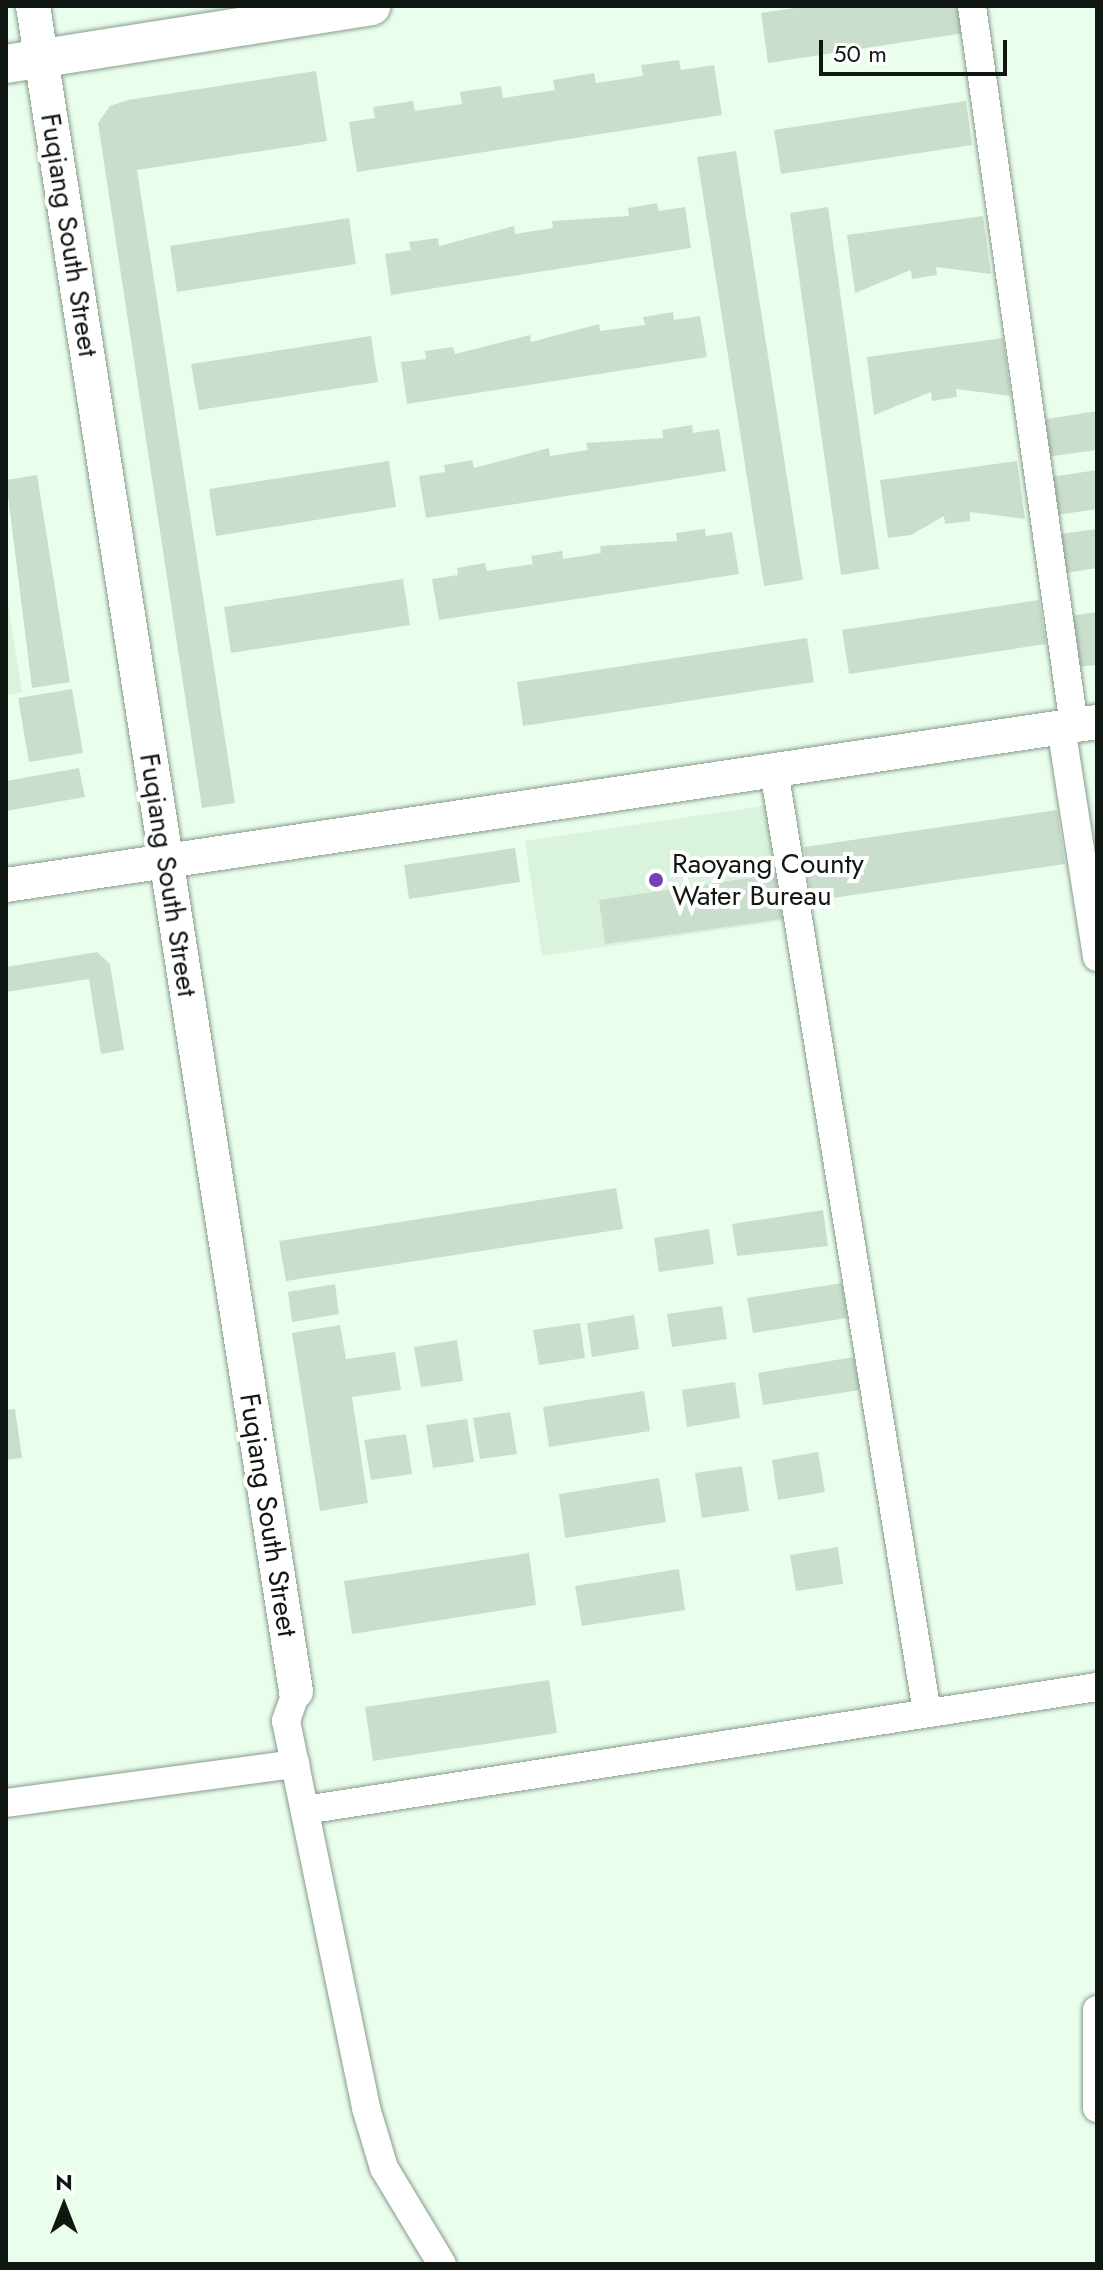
<!DOCTYPE html>
<style>
body{margin:0}
#map{position:relative;width:1103px;height:2270px;overflow:hidden;background:#eafeed;font-family:Jost,sans-serif}
div>[style]{position:absolute}
[style*='--x']{left:calc(var(--x)*1px);top:calc(var(--y)*1px);width:calc(var(--w)*1px);rotate:calc(var(--a)*1deg)}
.built>*{inset:0;background:#d9f3dd}
.building>*{inset:0;background:#cadecd}
.roads{filter:drop-shadow(0 0 2px #889b8b) drop-shadow(0 0 2px #889b8b)}
.minor>*{height:28px;margin:-14px;padding:0 14px;transform-origin:14px;border-radius:14px;background:#fff}
.tertiary>*{height:34px;margin:-17px;padding:0 17px;transform-origin:17px;border-radius:17px;background:#fff}
.secondary>*{height:38px;margin:-19px;padding:0 19px;transform-origin:19px;border-radius:19px;background:#fff}
.dots>*{width:22px;height:22px;translate:-50% -50%;box-sizing:border-box;border:4px solid #fff;border-radius:50%}
span{translate:-50% -50%;white-space:nowrap;text-align:center;line-height:1.15;-webkit-text-stroke:8px #fff;paint-order:stroke}
.street-label{font-size:28px;color:#111812}
.poi-label{font-size:28px;color:#111812}
.left{translate:0 -50%;text-align:left}
.frame{position:absolute;inset:0;border:8px solid #111812;pointer-events:none}
.north{position:absolute;left:24px;top:2166px;width:80px;height:80px;-webkit-text-stroke:6px #fff;paint-order:stroke;rotate:0deg;font-size:22px;font-weight:700;line-height:32px;text-align:center;color:#111812}
.north::after{content:'';display:block;margin:auto;width:28px;height:36px;background:#111812;clip-path:polygon(50% 0,100% 100%,50% 72%,0 100%)}
.scale{position:absolute;left:819px;top:40px;width:188px;height:36px;box-sizing:border-box;border:4px solid #111812;border-top:0;padding-left:10px;font-size:24px;line-height:28px;white-space:nowrap;color:#111812;-webkit-text-stroke:6px #fff;paint-order:stroke}
</style>
<div id="map">
<div class="built">
<i style="clip-path:polygon(6px 592px,22px 692px,6px 695px)"></i>
<i style="clip-path:polygon(769px 805px,787px 920px,542px 956px,525px 841px)"></i>
</div>
<div class="building">
<i style="clip-path:polygon(810px 6px,960px 6px,964px 33px,768px 63px,761px 13px)"></i>
<i style="clip-path:polygon(679px 60px,681px 70px,714px 65px,722px 115px,357px 172px,349px 122px,375px 118px,373px 107px,413px 101px,415px 111px,462px 104px,460px 92px,501px 86px,503px 98px,555px 90px,553px 80px,594px 73px,596px 83px,643px 76px,641px 65px)"></i>
<i style="clip-path:polygon(316px 71px,327px 141px,137px 170px,235px 803px,202px 808px,98px 123px,110px 106px,128px 100px)"></i>
<i style="clip-path:polygon(966px 101px,972px 145px,781px 174px,774px 130px)"></i>
<i style="clip-path:polygon(736px 151px,803px 580px,764px 586px,697px 157px)"></i>
<i style="clip-path:polygon(657px 203px,659px 211px,685px 207px,691px 248px,391px 295px,385px 254px,411px 250px,409px 242px,438px 238px,439px 246px,514px 226px,515px 234px,553px 228px,552px 221px,629px 216px,628px 208px)"></i>
<i style="clip-path:polygon(828px 207px,879px 569px,841px 575px,790px 213px)"></i>
<i style="clip-path:polygon(983px 216px,991px 274px,936px 267px,937px 275px,912px 279px,911px 270px,855px 293px,847px 235px)"></i>
<i style="clip-path:polygon(349px 218px,356px 264px,177px 292px,170px 246px)"></i>
<i style="clip-path:polygon(673px 312px,674px 320px,700px 316px,707px 357px,407px 404px,401px 362px,426px 359px,425px 351px,453px 347px,455px 354px,530px 335px,531px 342px,599px 324px,600px 331px,645px 325px,643px 317px)"></i>
<i style="clip-path:polygon(371px 336px,378px 382px,199px 410px,191px 364px)"></i>
<i style="clip-path:polygon(1003px 338px,1011px 396px,956px 389px,957px 397px,932px 401px,931px 392px,874px 415px,867px 357px)"></i>
<i style="clip-path:polygon(1097px 411px,1097px 450px,1046px 457px,1040px 420px)"></i>
<i style="clip-path:polygon(692px 425px,693px 433px,719px 429px,726px 471px,426px 518px,419px 476px,445px 472px,444px 465px,472px 460px,474px 468px,549px 448px,550px 456px,588px 450px,586px 443px,663px 438px,662px 430px)"></i>
<i style="clip-path:polygon(389px 461px,396px 507px,216px 536px,209px 489px)"></i>
<i style="clip-path:polygon(1017px 461px,1025px 519px,970px 512px,970px 521px,945px 524px,944px 516px,911px 535px,888px 538px,880px 480px)"></i>
<i style="clip-path:polygon(1097px 470px,1097px 509px,1056px 515px,1051px 477px)"></i>
<i style="clip-path:polygon(37px 475px,70px 682px,32px 688px,6px 480px)"></i>
<i style="clip-path:polygon(705px 529px,706px 536px,732px 532px,739px 574px,439px 620px,432px 579px,458px 575px,457px 568px,485px 563px,487px 571px,533px 564px,531px 556px,562px 551px,563px 559px,601px 553px,600px 546px,677px 541px,676px 533px)"></i>
<i style="clip-path:polygon(1097px 529px,1097px 568px,1066px 573px,1060px 534px)"></i>
<i style="clip-path:polygon(403px 579px,410px 625px,231px 653px,224px 607px)"></i>
<i style="clip-path:polygon(1039px 600px,1046px 644px,849px 674px,842px 630px)"></i>
<i style="clip-path:polygon(1097px 612px,1097px 665px,1078px 667px,1070px 616px)"></i>
<i style="clip-path:polygon(807px 638px,814px 682px,523px 726px,517px 682px)"></i>
<i style="clip-path:polygon(72px 689px,83px 753px,29px 762px,18px 698px)"></i>
<i style="clip-path:polygon(79px 768px,85px 797px,6px 811px,6px 781px)"></i>
<i style="clip-path:polygon(1057px 810px,1065px 864px,812px 901px,804px 847px)"></i>
<i style="clip-path:polygon(515px 848px,520px 882px,409px 899px,404px 865px)"></i>
<i style="clip-path:polygon(775px 874px,782px 919px,605px 944px,599px 900px)"></i>
<i style="clip-path:polygon(97px 952px,110px 964px,124px 1050px,101px 1054px,89px 979px,6px 992px,6px 967px)"></i>
<i style="clip-path:polygon(616px 1188px,623px 1229px,286px 1281px,279px 1241px)"></i>
<i style="clip-path:polygon(823px 1210px,828px 1246px,737px 1256px,732px 1224px)"></i>
<i style="clip-path:polygon(709px 1229px,714px 1264px,659px 1272px,654px 1238px)"></i>
<i style="clip-path:polygon(842px 1283px,847px 1318px,753px 1333px,747px 1298px)"></i>
<i style="clip-path:polygon(335px 1284px,339px 1314px,292px 1322px,288px 1292px)"></i>
<i style="clip-path:polygon(722px 1306px,727px 1339px,672px 1347px,667px 1314px)"></i>
<i style="clip-path:polygon(634px 1315px,639px 1349px,592px 1357px,587px 1323px)"></i>
<i style="clip-path:polygon(580px 1323px,585px 1358px,539px 1365px,533px 1330px)"></i>
<i style="clip-path:polygon(340px 1325px,346px 1359px,395px 1352px,401px 1390px,352px 1397px,368px 1503px,320px 1511px,292px 1333px)"></i>
<i style="clip-path:polygon(457px 1340px,463px 1381px,421px 1387px,414px 1347px)"></i>
<i style="clip-path:polygon(854px 1357px,860px 1390px,763px 1405px,758px 1373px)"></i>
<i style="clip-path:polygon(735px 1382px,740px 1418px,687px 1427px,682px 1390px)"></i>
<i style="clip-path:polygon(644px 1391px,650px 1431px,549px 1447px,543px 1407px)"></i>
<i style="clip-path:polygon(15px 1409px,22px 1458px,6px 1460px,6px 1410px)"></i>
<i style="clip-path:polygon(510px 1412px,517px 1454px,480px 1459px,473px 1418px)"></i>
<i style="clip-path:polygon(467px 1419px,474px 1462px,433px 1468px,426px 1425px)"></i>
<i style="clip-path:polygon(406px 1434px,412px 1474px,371px 1480px,364px 1440px)"></i>
<i style="clip-path:polygon(818px 1452px,825px 1492px,778px 1500px,772px 1460px)"></i>
<i style="clip-path:polygon(742px 1466px,749px 1511px,702px 1518px,695px 1473px)"></i>
<i style="clip-path:polygon(659px 1478px,666px 1522px,565px 1538px,559px 1494px)"></i>
<i style="clip-path:polygon(838px 1547px,843px 1584px,796px 1591px,790px 1555px)"></i>
<i style="clip-path:polygon(529px 1553px,536px 1605px,352px 1634px,344px 1581px)"></i>
<i style="clip-path:polygon(679px 1569px,685px 1610px,582px 1626px,575px 1586px)"></i>
<i style="clip-path:polygon(549px 1680px,557px 1733px,373px 1761px,365px 1707px)"></i>
</div>
<div class="roads">
<div class="minor">
<i style="--x:972;--y:6;--w:726;--a:81.93"></i>
<i style="--x:1061;--y:727;--w:233;--a:81.1"></i>
<i style="--x:774;--y:770;--w:955;--a:80.78"></i>
<i style="--x:296;--y:1692;--w:31;--a:109"></i>
<i style="--x:286;--y:1721;--w:395;--a:78.3"></i>
<i style="--x:366;--y:2108;--w:63;--a:73.3"></i>
<i style="--x:384;--y:2168;--w:112;--a:58.9"></i>
<i style="--x:6;--y:1803;--w:292;--a:-7.7"></i>
<i style="--x:305;--y:1810;--w:801;--a:-8.83"></i>
<i style="--x:1097;--y:2010;--w:98;--a:90"></i>
</div>
<div class="tertiary">
<i style="--x:33;--y:6;--w:1706;--a:81.13"></i>
<i style="--x:6;--y:885;--w:1103;--a:-8.5"></i>
</div>
<div class="secondary">
<i style="--x:6;--y:64;--w:370;--a:-9"></i>
</div>
</div>
<div class="dots">
<i style="left:656px;top:880px;background:#7540b7"></i>
</div>
<div class="street-label">
<span style="left:69px;top:235px;rotate:81deg">Fuqiang South Street</span>
<span style="left:168px;top:875px;rotate:81deg">Fuqiang South Street</span>
<span style="left:268px;top:1515px;rotate:81deg">Fuqiang South Street</span>
</div>
<div class="poi-label">
<span class="left" style="left:672px;top:880px">Raoyang County<br>Water Bureau</span>
</div>
<div class="frame"></div>
<div class="north">N</div>
<div class="scale">50 m</div>
</div>
